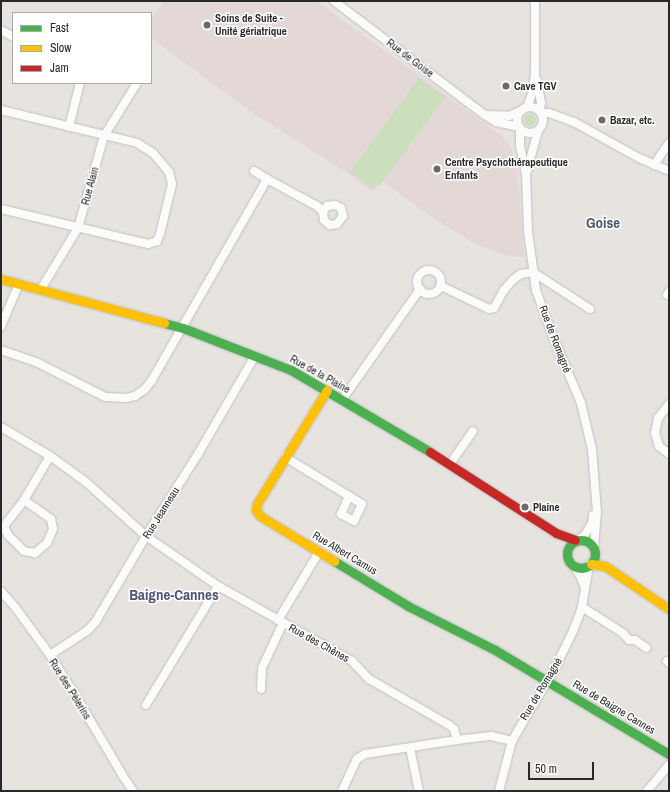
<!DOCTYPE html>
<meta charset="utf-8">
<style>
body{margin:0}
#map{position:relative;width:670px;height:792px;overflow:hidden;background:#e7e4e0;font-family:"Archivo Narrow",sans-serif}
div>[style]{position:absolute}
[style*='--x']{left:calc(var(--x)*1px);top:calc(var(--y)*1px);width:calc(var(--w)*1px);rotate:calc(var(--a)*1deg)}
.medical>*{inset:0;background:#e4d8d7}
.green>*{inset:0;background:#ccdfbc}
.round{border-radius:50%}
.roads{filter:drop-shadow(0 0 1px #c1c0c1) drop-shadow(0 0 1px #c1c0c1)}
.street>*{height:8px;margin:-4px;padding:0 4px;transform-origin:4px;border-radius:4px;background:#fbfbfa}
.street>.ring{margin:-4px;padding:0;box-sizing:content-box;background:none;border:8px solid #fbfbfa;border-radius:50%}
.fast>*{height:9px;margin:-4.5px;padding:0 4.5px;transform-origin:4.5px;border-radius:4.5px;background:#4caf50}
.fast>.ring{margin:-4.5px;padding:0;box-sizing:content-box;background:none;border:9px solid #4caf50;border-radius:50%}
.slow>*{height:9px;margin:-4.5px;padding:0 4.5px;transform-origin:4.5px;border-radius:4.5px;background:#ffc107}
.jam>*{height:9px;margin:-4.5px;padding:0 4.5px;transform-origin:4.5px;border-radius:4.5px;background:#c62828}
.dots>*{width:11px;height:11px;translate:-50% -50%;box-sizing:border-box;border:2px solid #fff;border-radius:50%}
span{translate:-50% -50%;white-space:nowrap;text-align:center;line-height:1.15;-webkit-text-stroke:3px #fff;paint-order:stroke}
.poi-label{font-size:11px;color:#292929;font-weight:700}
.left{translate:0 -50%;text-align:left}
.street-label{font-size:11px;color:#292929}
.district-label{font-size:15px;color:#4f5775;font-weight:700}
.frame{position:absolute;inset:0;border:2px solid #292929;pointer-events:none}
.legend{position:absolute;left:12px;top:12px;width:140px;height:72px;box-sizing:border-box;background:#fff;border:1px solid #a9a9a9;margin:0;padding:5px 7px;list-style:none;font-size:12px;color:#292929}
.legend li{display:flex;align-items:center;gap:8px;height:20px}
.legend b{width:20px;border:1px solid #a9a9a9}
.scale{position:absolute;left:528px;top:762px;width:66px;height:18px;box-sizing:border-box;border:2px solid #292929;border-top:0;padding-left:5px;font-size:12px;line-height:14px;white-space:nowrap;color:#292929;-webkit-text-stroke:3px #fff;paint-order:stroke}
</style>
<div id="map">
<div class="medical">
<i style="clip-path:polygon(164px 1px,317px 1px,502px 136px,509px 144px,517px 163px,524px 257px,508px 256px,473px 243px,430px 216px,383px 182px,372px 191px,343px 170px,254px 114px,151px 38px,151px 19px)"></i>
</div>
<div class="green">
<i style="clip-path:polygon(419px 78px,445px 97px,385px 179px,373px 188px,350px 172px)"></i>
<i class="round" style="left:524px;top:114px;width:12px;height:12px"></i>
</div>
<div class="roads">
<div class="street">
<i style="--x:334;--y:1;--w:189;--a:37.1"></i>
<i style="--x:485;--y:115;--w:13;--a:32"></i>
<i style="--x:496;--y:122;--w:24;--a:12"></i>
<i style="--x:1;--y:30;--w:14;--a:30"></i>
<i style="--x:537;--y:80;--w:22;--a:80"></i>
<i style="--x:541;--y:102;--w:9;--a:96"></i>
<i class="ring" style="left:517px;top:107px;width:18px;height:18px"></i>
<i style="--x:527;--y:107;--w:17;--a:-69"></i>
<i style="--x:533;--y:91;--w:18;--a:-84"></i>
<i style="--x:535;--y:73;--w:72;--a:-90"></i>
<i style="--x:1;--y:110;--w:140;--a:13.6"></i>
<i style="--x:137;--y:143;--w:19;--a:32"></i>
<i style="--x:153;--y:153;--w:25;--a:50"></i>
<i style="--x:169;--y:172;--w:12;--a:76"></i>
<i style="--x:172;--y:184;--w:51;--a:103.5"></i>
<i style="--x:160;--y:234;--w:8;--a:113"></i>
<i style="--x:157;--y:241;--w:9;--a:162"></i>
<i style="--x:148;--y:244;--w:151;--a:-166.6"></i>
<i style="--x:542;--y:113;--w:7;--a:0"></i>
<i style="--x:549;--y:113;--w:27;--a:20"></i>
<i style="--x:574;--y:122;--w:74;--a:29"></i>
<i style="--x:639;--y:158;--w:33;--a:23"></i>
<i style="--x:486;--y:115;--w:23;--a:2"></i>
<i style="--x:509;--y:116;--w:12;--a:-24"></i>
<i style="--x:69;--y:127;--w:45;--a:-76"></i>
<i style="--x:520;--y:129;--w:17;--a:90"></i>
<i style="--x:520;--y:146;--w:29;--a:78"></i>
<i style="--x:526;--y:174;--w:57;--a:88"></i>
<i style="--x:528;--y:231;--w:60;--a:82.3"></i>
<i style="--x:536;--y:290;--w:50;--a:70.1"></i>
<i style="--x:553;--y:337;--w:72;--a:67"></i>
<i style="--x:581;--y:403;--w:47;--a:76.6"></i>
<i style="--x:592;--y:449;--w:63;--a:85.5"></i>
<i style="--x:597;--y:512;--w:36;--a:95"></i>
<i style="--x:654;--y:165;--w:27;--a:-56"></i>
<i style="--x:254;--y:171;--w:15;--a:32"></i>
<i style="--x:526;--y:174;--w:45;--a:-74.4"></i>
<i class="ring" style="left:417px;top:270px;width:16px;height:16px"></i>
<i style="--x:441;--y:286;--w:53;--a:25.6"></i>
<i style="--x:489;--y:309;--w:5;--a:-11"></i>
<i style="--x:494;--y:308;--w:21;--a:-61"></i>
<i style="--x:504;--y:290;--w:15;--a:-48"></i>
<i style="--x:514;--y:279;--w:9;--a:-36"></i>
<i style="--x:521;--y:274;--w:12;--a:-9"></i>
<i style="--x:533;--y:272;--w:68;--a:33"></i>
<i style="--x:41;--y:289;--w:71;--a:-58.8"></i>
<i style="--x:78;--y:228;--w:96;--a:-74.2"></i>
<i style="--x:104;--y:136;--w:62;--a:-58.1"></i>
<i style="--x:667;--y:295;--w:4;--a:-56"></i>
<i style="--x:1;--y:326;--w:46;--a:-66.8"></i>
<i style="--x:4;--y:351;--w:36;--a:19"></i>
<i style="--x:38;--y:363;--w:75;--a:26.9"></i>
<i style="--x:105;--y:397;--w:21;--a:3"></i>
<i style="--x:126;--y:398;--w:9;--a:-13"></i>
<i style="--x:135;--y:396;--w:12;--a:-35"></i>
<i style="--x:145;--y:389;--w:11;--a:-52"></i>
<i style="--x:152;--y:380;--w:232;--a:-60.2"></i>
<i style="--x:267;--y:179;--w:57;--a:28.4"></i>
<i style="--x:317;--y:206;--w:8;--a:45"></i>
<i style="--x:323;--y:212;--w:8;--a:83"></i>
<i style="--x:324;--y:220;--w:8;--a:40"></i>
<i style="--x:330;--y:225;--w:7;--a:-8"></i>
<i style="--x:337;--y:224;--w:10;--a:-53"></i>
<i style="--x:343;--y:216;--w:8;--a:-104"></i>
<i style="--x:341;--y:208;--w:7;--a:-153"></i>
<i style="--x:335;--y:205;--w:8;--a:173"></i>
<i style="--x:327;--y:206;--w:7;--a:124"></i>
<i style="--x:342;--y:400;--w:136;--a:-54.9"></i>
<i style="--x:669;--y:404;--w:18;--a:128"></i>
<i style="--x:658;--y:418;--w:15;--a:101"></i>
<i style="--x:655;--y:433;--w:14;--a:73"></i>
<i style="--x:659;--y:446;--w:13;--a:39"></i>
<i style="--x:1;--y:427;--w:57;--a:30.6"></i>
<i style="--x:50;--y:456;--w:44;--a:35.8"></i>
<i style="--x:86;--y:482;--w:81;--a:42"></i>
<i style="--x:146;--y:536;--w:88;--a:34.8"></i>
<i style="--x:218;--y:586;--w:154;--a:29.2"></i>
<i style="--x:352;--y:661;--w:25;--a:47"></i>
<i style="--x:369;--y:679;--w:92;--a:29.9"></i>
<i style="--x:449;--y:725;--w:6;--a:39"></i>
<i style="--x:454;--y:729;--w:11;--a:75"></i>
<i style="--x:457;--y:740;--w:34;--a:-7"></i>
<i style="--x:491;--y:736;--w:22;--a:13"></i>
<i style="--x:285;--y:457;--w:90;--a:31.4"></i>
<i style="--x:362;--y:504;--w:19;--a:115"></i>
<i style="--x:354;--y:521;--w:15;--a:-152"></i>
<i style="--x:341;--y:514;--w:20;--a:-66"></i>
<i style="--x:450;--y:464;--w:40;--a:-55.1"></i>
<i style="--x:24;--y:500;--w:33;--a:35"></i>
<i style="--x:51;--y:519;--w:10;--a:79"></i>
<i style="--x:53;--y:529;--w:15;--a:113"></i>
<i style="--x:47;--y:543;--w:16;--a:140"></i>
<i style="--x:35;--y:553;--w:11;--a:-170"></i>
<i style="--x:24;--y:551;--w:23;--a:-135"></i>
<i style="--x:8;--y:535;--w:10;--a:-114"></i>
<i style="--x:4;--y:526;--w:33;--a:-52"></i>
<i style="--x:24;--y:500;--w:51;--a:-59.4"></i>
<i style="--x:580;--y:539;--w:5;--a:-37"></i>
<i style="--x:584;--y:536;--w:15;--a:-58"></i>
<i style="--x:592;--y:523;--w:8;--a:-83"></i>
<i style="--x:574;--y:566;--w:13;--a:58"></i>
<i style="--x:581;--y:577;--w:12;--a:70"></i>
<i style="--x:1;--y:591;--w:21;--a:49"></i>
<i style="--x:15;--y:607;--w:59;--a:53.9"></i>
<i style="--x:50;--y:655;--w:45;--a:57.7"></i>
<i style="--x:74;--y:693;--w:96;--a:59.4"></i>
<i style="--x:123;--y:776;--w:18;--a:56"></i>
<i style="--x:582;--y:607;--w:49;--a:32.4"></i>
<i style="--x:623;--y:633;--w:9;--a:49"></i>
<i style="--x:629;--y:640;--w:6;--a:0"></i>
<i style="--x:635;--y:640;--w:14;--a:34"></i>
<i style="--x:278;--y:620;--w:79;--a:-58.9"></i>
<i style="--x:50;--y:655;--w:45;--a:-33.3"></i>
<i style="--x:88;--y:630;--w:12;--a:-48"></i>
<i style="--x:96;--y:621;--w:99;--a:-59.5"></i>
<i style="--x:146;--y:536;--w:97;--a:-57.6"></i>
<i style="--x:198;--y:454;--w:113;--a:-59.8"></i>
<i style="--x:667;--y:661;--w:3;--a:45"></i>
<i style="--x:261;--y:689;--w:21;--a:-87"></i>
<i style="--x:262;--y:668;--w:50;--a:-65"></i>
<i style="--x:146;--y:705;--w:139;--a:-58.8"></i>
<i style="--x:410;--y:748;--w:44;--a:78.2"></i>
<i style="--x:342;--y:791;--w:35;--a:-65"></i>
<i style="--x:357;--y:759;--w:9;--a:-32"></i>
<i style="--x:365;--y:754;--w:93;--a:-8.7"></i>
<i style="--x:499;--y:791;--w:52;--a:-75.4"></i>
<i style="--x:512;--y:741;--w:87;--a:-59.6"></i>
<i style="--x:556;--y:666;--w:39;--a:-64"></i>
<i style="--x:573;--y:631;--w:26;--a:-69"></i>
<i style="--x:582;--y:607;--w:43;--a:-80.5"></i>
<i style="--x:647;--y:791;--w:34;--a:-50"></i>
</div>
<div class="fast">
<i style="--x:164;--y:323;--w:20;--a:15"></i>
<i style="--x:183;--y:328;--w:116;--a:21.3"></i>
<i style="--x:291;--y:370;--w:161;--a:30.5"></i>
<i class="ring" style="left:567px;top:540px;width:19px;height:19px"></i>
<i style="--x:334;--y:561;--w:87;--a:31.3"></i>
<i style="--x:408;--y:606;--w:97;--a:26.8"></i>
<i style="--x:495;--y:650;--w:203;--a:30.9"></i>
</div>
<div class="slow">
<i style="--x:1;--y:279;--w:169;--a:15.1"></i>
<i style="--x:327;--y:390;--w:134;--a:121.6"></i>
<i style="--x:257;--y:504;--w:6;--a:99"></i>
<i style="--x:256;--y:510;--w:7;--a:56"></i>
<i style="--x:260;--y:516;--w:87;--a:31.3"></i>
<i style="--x:591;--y:564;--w:14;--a:8"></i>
<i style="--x:605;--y:566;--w:77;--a:33.9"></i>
</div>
<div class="jam">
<i style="--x:430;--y:452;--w:150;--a:32.7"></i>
<i style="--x:556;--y:533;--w:20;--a:20"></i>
</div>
</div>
<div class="dots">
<i style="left:207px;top:25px;background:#6c6a69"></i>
<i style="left:506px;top:86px;background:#6c6a69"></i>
<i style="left:602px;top:120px;background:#6c6a69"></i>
<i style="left:437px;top:169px;background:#6c6a69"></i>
<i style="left:525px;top:507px;background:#6c6a69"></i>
</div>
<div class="poi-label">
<span class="left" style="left:215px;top:25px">Soins de Suite -<br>Unité gériatrique</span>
<span class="left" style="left:514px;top:86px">Cave TGV</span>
<span class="left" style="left:610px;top:120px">Bazar, etc.</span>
<span class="left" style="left:445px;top:169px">Centre Psychothérapeutique<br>Enfants</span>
<span class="left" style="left:533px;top:507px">Plaine</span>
</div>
<div class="street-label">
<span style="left:410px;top:58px;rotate:37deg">Rue de Goise</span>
<span style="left:90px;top:186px;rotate:-75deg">Rue Alain</span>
<span style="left:555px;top:339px;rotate:69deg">Rue de Romagné</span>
<span style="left:320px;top:374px;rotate:29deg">Rue de la Plaine</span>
<span style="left:161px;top:513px;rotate:-58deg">Rue Jeanneau</span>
<span style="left:345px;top:553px;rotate:31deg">Rue Albert Camus</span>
<span style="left:319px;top:643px;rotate:29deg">Rue des Chênes</span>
<span style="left:70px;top:689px;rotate:58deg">Rue des Pèlerins</span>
<span style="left:541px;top:689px;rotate:-59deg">Rue de Romagné</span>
<span style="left:614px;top:707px;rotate:31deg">Rue de Baigne Cannes</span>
</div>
<div class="district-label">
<span style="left:603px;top:223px">Goise</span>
<span style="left:174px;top:595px">Baigne-Cannes</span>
</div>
<div class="frame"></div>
<ul class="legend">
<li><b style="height:5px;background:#4caf50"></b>Fast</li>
<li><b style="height:5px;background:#ffc107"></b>Slow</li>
<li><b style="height:5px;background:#c62828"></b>Jam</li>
</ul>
<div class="scale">50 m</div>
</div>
